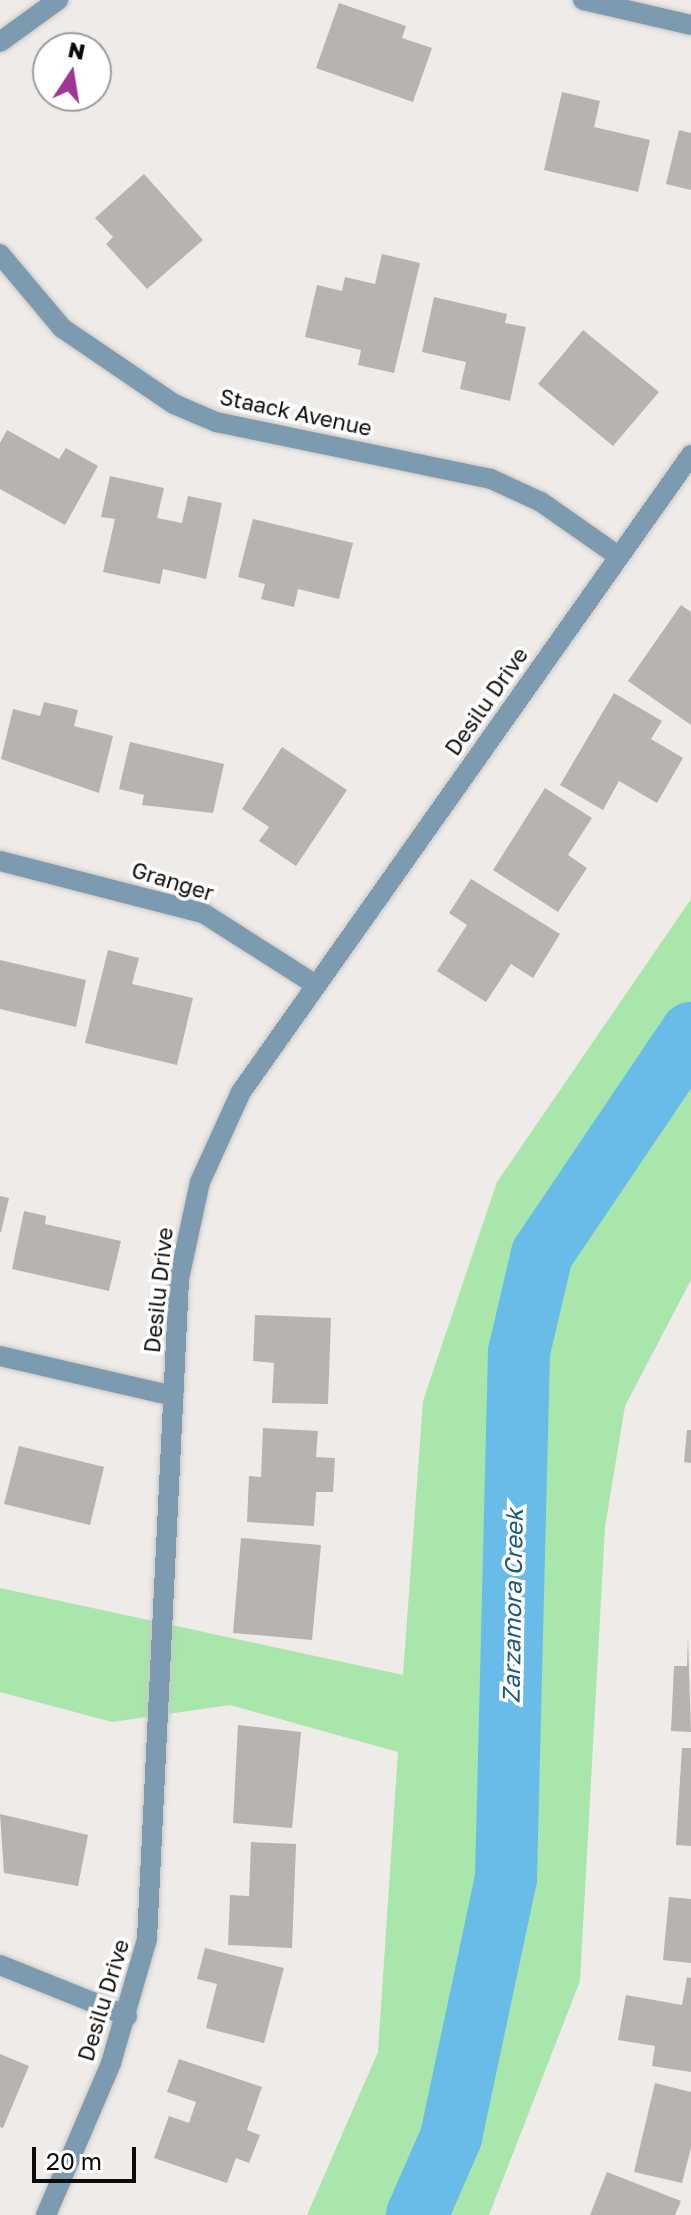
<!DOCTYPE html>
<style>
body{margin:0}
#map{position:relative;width:691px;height:2215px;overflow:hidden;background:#eeebe8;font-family:"Golos Text",sans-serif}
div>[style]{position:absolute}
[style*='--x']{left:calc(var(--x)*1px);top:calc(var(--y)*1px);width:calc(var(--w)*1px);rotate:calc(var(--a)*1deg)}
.green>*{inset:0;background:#a8e6ac}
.river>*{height:62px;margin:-31px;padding:0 31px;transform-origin:31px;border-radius:31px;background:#69bbe8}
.building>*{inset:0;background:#b6b3b0}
.roads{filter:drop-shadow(0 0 2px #cac7c4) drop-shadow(0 0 2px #cac7c4)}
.minor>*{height:20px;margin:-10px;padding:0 10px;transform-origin:10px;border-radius:10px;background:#7c9ab0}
span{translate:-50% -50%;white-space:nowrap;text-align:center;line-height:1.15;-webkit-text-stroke:7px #fff;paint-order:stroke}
.street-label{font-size:22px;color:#0c0b0a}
.water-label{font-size:24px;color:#1c5b7a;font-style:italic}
.north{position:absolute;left:32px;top:32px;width:80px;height:80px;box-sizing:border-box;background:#fff;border:2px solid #9e9d9d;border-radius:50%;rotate:12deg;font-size:22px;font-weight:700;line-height:32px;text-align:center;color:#0c0b0a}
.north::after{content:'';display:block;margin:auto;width:28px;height:36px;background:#a03596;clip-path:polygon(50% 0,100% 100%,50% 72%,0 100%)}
.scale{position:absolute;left:32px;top:2147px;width:104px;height:36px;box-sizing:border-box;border:4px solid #0c0b0a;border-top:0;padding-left:10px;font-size:24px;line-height:28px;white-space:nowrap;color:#0c0b0a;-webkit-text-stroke:6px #fff;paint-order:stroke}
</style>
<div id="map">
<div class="green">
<i style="clip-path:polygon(691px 899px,691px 1280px,625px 1406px,605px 1527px,580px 1981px,489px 2215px,307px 2215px,378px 2052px,398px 1752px,230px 1705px,112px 1722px,0 1692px,0 1588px,403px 1675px,423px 1401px,497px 1182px)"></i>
</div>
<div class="river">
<i style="--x:417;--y:2215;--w:85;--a:-66.4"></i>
<i style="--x:451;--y:2137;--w:264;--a:-78"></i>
<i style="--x:506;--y:1879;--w:527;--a:-88.59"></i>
<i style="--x:519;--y:1352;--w:101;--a:-76.8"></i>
<i style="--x:542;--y:1254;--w:267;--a:-56"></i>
</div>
<div class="building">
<i style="clip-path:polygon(339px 3px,406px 26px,402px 38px,432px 48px,413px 102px,316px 68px)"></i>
<i style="clip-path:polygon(562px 92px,600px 101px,594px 127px,650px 140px,638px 192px,544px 170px)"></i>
<i style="clip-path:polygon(679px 130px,691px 133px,691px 190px,666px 184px)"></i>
<i style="clip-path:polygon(144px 174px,203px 240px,147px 289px,106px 244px,113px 237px,95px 218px)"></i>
<i style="clip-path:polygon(382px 254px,420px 263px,394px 373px,358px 365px,361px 350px,305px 337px,317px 285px,342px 291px,345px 277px,375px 284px)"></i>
<i style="clip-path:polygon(434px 297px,507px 314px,505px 323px,526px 327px,510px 401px,460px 389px,466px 362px,422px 352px)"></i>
<i style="clip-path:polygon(583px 330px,659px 392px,613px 446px,538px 384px)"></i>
<i style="clip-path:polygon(7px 430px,59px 459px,66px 448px,98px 466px,65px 525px,0 489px,0 443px)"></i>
<i style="clip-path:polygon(110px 476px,164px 488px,157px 518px,182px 523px,188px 496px,222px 503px,206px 579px,163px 569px,160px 584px,103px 572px,115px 519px,101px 517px)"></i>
<i style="clip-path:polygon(253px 519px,353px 543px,339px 599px,298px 589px,294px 607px,261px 599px,265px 584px,238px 577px)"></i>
<i style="clip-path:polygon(681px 605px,691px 612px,691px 725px,628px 681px)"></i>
<i style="clip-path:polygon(614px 693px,662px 721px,651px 739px,683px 758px,657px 803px,619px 781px,603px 810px,560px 785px)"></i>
<i style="clip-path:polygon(44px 702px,78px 710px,74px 726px,113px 736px,99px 793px,1px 759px,13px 709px,40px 716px)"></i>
<i style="clip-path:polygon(130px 742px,224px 764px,213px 813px,142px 805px,144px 795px,119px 789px)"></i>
<i style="clip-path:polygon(282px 747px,347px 790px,296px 866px,259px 841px,269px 827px,242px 809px)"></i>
<i style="clip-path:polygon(545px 788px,592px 818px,568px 855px,587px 868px,558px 912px,493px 870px)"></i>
<i style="clip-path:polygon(471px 879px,560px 934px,533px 978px,511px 964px,486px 1002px,437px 971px,467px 925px,449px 913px)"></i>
<i style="clip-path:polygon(108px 950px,139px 958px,132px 984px,193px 998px,177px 1065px,85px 1043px)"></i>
<i style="clip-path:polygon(0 960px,86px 980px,76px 1027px,0 1009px)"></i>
<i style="clip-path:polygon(0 1196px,9px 1198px,1px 1232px,0 1232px)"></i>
<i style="clip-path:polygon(24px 1211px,46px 1216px,45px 1224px,121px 1241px,109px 1291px,12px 1269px)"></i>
<i style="clip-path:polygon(255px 1315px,331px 1318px,328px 1404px,272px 1403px,274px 1363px,253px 1361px)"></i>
<i style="clip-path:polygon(263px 1428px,318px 1431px,316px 1457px,335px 1458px,333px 1492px,316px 1492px,314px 1526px,247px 1522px,249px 1476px,261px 1477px)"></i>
<i style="clip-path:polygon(687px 1430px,691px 1430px,691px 1463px,684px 1462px)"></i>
<i style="clip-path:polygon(19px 1446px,104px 1467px,90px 1525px,4px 1504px)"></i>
<i style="clip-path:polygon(241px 1538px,321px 1545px,312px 1640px,233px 1633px)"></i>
<i style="clip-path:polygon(688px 1637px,691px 1732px,671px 1731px,674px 1666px,687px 1666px)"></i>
<i style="clip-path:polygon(238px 1725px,301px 1732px,292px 1828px,233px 1823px)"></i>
<i style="clip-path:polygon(682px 1748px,691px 1748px,691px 1846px,676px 1845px)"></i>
<i style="clip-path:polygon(0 1814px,88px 1835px,78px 1886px,4px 1873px)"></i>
<i style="clip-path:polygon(251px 1842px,296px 1844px,292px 1948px,228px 1945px,230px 1895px,249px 1896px)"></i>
<i style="clip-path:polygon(669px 1897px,691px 1899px,691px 1963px,663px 1960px)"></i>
<i style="clip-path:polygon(205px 1948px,284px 1968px,264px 2043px,206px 2028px,217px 1984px,197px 1979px)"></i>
<i style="clip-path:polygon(687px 1977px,691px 1978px,691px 2072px,652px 2066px,655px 2046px,618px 2040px,626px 1995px,682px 2005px)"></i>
<i style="clip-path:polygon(0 2054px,29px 2066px,3px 2128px,0 2127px)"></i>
<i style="clip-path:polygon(179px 2059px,262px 2087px,247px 2130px,260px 2135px,249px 2163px,236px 2158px,227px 2183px,154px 2158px,169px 2116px,189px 2123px,196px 2102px,167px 2092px)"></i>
<i style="clip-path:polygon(655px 2083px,691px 2092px,691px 2148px,682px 2183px,634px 2172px)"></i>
<i style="clip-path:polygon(607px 2172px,681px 2201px,675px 2215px,590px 2215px)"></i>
</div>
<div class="roads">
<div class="minor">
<i style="--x:583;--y:0;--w:111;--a:13"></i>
<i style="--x:0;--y:42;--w:72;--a:-35.9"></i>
<i style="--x:0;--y:254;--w:97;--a:50"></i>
<i style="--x:62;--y:328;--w:135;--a:34.2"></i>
<i style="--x:174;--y:404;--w:46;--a:23.2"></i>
<i style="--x:216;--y:422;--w:281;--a:11.7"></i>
<i style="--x:491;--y:479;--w:55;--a:24.7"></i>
<i style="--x:541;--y:502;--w:94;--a:35"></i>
<i style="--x:0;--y:861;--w:210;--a:14.4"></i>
<i style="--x:203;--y:913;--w:134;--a:32.5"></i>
<i style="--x:0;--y:1356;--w:178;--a:13"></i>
<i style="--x:0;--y:1965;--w:137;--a:21.9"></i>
<i style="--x:46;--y:2215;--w:165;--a:-66.8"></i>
<i style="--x:111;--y:2063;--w:129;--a:-73.8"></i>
<i style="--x:147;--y:1939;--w:661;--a:-87.22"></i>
<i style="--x:179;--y:1279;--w:99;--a:-77.8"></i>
<i style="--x:200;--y:1182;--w:99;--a:-65.5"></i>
<i style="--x:241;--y:1092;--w:780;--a:-54.76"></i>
</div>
</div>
<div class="street-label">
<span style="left:296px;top:412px;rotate:12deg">Staack Avenue</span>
<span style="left:486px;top:701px;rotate:-55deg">Desilu Drive</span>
<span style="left:173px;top:881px;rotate:17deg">Granger</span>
<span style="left:158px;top:1290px;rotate:-84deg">Desilu Drive</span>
<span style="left:103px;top:2000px;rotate:-73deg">Desilu Drive</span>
</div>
<div class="water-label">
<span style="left:512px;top:1606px;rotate:-89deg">Zarzamora Creek</span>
</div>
<div class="north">N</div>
<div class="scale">20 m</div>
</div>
